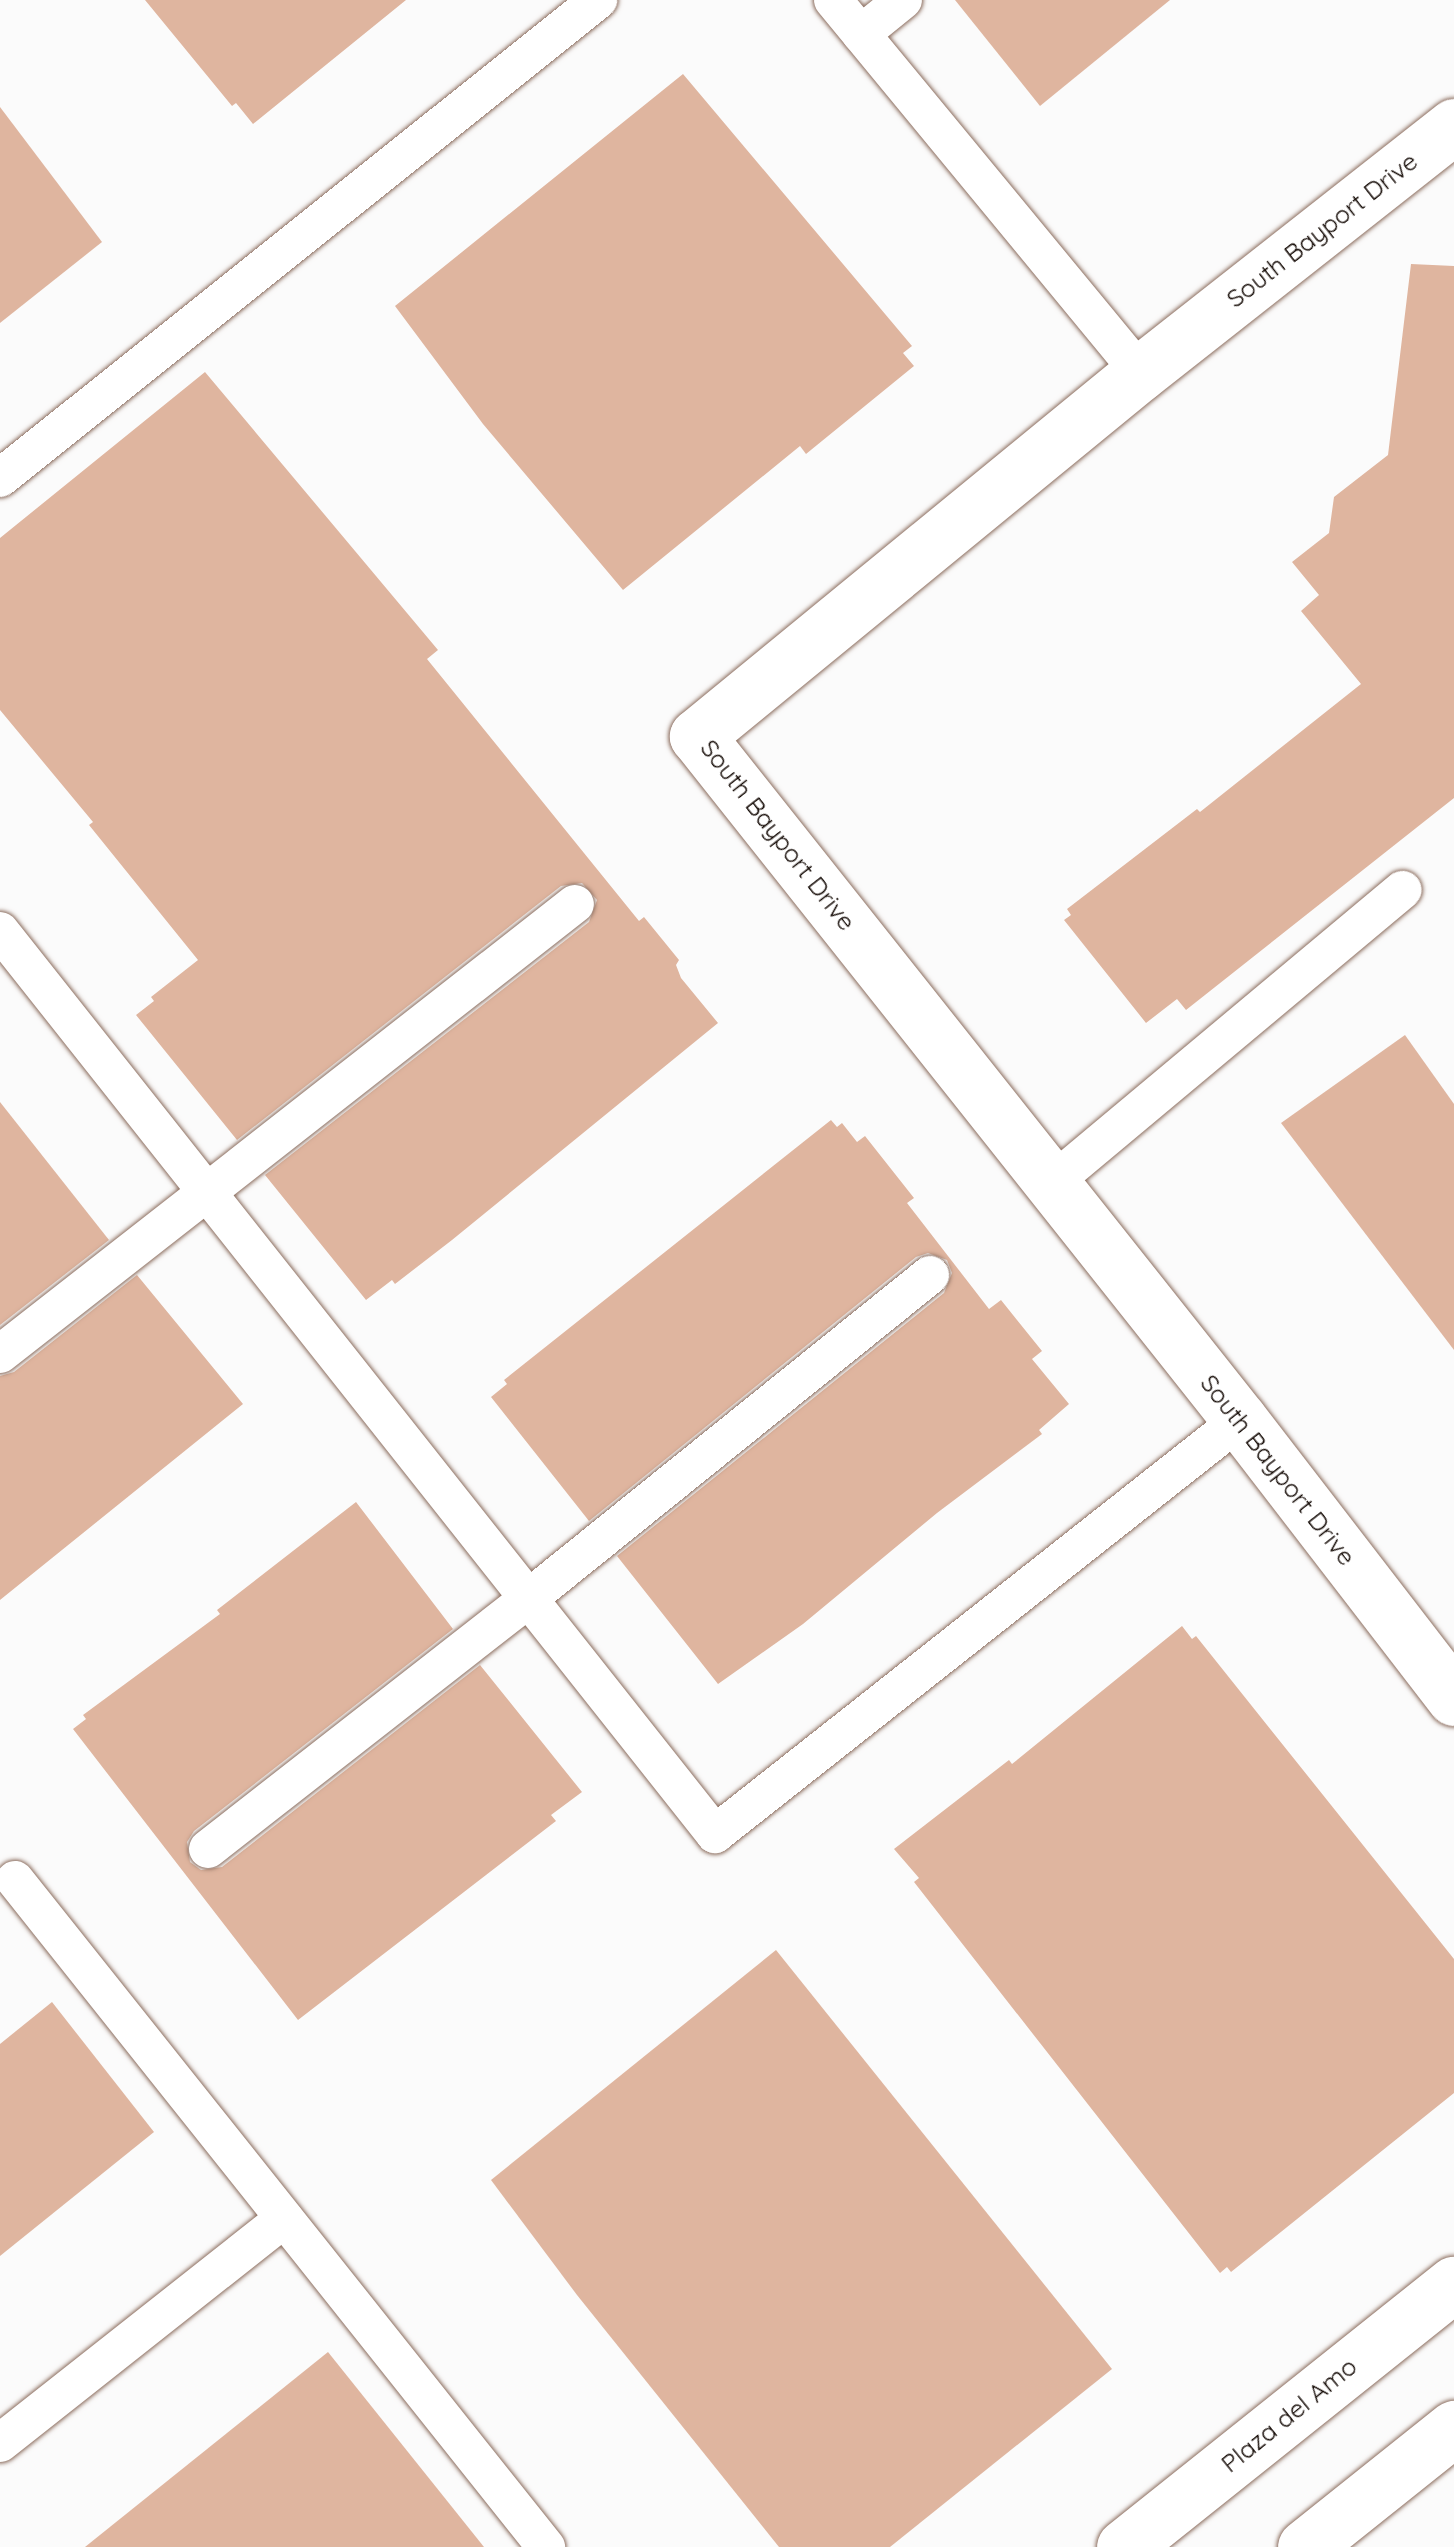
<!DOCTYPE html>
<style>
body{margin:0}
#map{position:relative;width:1454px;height:2547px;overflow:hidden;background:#fbfbfb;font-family:Quicksand,sans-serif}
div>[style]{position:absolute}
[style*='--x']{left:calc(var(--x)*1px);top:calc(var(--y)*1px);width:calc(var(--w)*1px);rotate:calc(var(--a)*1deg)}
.building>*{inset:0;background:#dfb59f}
.roads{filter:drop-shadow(0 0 2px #8c6e5f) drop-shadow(0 0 2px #8c6e5f)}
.service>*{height:38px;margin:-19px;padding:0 19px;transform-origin:19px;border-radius:19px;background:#fff}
.minor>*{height:55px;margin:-27.5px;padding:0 27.5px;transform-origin:27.5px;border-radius:27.5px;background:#fff}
.secondary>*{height:55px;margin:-27.5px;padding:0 27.5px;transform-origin:27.5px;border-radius:27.5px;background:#fff}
span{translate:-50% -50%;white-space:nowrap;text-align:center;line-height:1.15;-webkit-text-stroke:9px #fff;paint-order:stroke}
.street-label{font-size:25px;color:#130904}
</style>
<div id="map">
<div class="building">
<i style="clip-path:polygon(145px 0,406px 0,253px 124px,236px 103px,232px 106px)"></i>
<i style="clip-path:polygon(955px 0,1170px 0,1040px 106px)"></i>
<i style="clip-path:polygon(683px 74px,912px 346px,903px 353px,914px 366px,806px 454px,800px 446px,623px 590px,483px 424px,395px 306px)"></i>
<i style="clip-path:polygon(0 107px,102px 242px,0 323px)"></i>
<i style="clip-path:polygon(1411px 264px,1454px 266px,1454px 798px,1186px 1010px,1177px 999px,1146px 1023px,1064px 920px,1071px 915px,1067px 909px,1197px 809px,1200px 812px,1361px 684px,1301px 611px,1319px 595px,1292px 562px,1329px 533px,1334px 497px,1388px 455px)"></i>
<i style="clip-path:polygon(205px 372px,438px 650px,427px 659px,639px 921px,644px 917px,679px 960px,676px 965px,681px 978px,718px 1023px,452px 1240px,395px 1284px,392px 1280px,366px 1300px,265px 1175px,589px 922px,597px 900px,582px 883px,561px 886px,237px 1140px,136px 1015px,154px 1001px,151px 997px,198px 960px,89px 825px,93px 822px,0 710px,0 538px)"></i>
<i style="clip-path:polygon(1405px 1035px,1454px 1104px,1454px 1350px,1281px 1123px)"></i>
<i style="clip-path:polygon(0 1102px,109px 1240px,0 1325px)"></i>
<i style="clip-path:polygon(831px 1120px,837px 1127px,842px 1123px,857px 1142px,865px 1136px,914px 1198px,907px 1203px,989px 1309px,1001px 1300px,1042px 1351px,1032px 1359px,1069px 1404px,1039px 1430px,1042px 1434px,937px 1513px,803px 1624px,718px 1684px,617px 1556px,944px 1293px,952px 1273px,947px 1260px,928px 1253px,916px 1257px,589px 1521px,491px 1397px,507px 1384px,504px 1380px)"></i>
<i style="clip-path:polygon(137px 1275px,243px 1404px,0 1600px,0 1376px,14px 1372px)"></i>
<i style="clip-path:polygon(356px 1502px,453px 1629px,194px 1831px,187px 1842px,190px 1862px,201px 1870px,222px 1867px,480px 1665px,582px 1792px,551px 1815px,556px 1821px,298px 2020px,73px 1729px,86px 1719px,83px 1715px,220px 1614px,217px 1610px)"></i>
<i style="clip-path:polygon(1182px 1626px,1192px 1639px,1196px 1636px,1454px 1959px,1454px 2093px,1231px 2272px,1227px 2267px,1220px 2273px,914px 1882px,919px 1878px,894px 1849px,1009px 1760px,1012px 1764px)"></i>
<i style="clip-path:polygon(776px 1950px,1112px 2369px,890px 2547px,779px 2547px,577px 2295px,491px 2180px)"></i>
<i style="clip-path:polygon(52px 2002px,154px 2132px,0 2256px,0 2044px)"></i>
<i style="clip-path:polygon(328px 2352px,484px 2547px,85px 2547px)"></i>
</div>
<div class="roads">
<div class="service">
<i style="--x:833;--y:0;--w:483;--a:50.5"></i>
<i style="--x:861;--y:34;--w:54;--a:-39"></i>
<i style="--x:0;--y:478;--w:766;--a:-38.64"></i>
<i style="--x:0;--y:931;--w:1152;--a:51.63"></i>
<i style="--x:715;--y:1834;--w:669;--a:-38.26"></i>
<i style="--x:1052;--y:1183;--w:457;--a:-39.9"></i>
<i style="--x:0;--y:1354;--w:730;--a:-38.05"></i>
<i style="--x:208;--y:1849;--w:407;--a:-38"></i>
<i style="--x:529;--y:1598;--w:515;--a:-38.85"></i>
<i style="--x:15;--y:1880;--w:853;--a:51.48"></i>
<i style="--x:0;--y:2443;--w:362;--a:-38.3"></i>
</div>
<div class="minor">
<i style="--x:1454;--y:126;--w:400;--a:141.8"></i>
<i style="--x:1140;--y:373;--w:573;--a:140.67"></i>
<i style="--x:697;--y:736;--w:873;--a:51.56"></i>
<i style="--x:1240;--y:1420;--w:351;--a:52.4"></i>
</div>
<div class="secondary">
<i style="--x:1124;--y:2547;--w:422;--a:-38.6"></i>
<i style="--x:1305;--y:2547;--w:191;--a:-38.6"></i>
</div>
</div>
<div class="street-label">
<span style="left:1322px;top:230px;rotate:-38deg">South Bayport Drive</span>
<span style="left:778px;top:835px;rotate:52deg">South Bayport Drive</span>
<span style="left:1278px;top:1470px;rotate:52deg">South Bayport Drive</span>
<span style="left:1289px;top:2415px;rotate:-39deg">Plaza del Amo</span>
</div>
</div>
